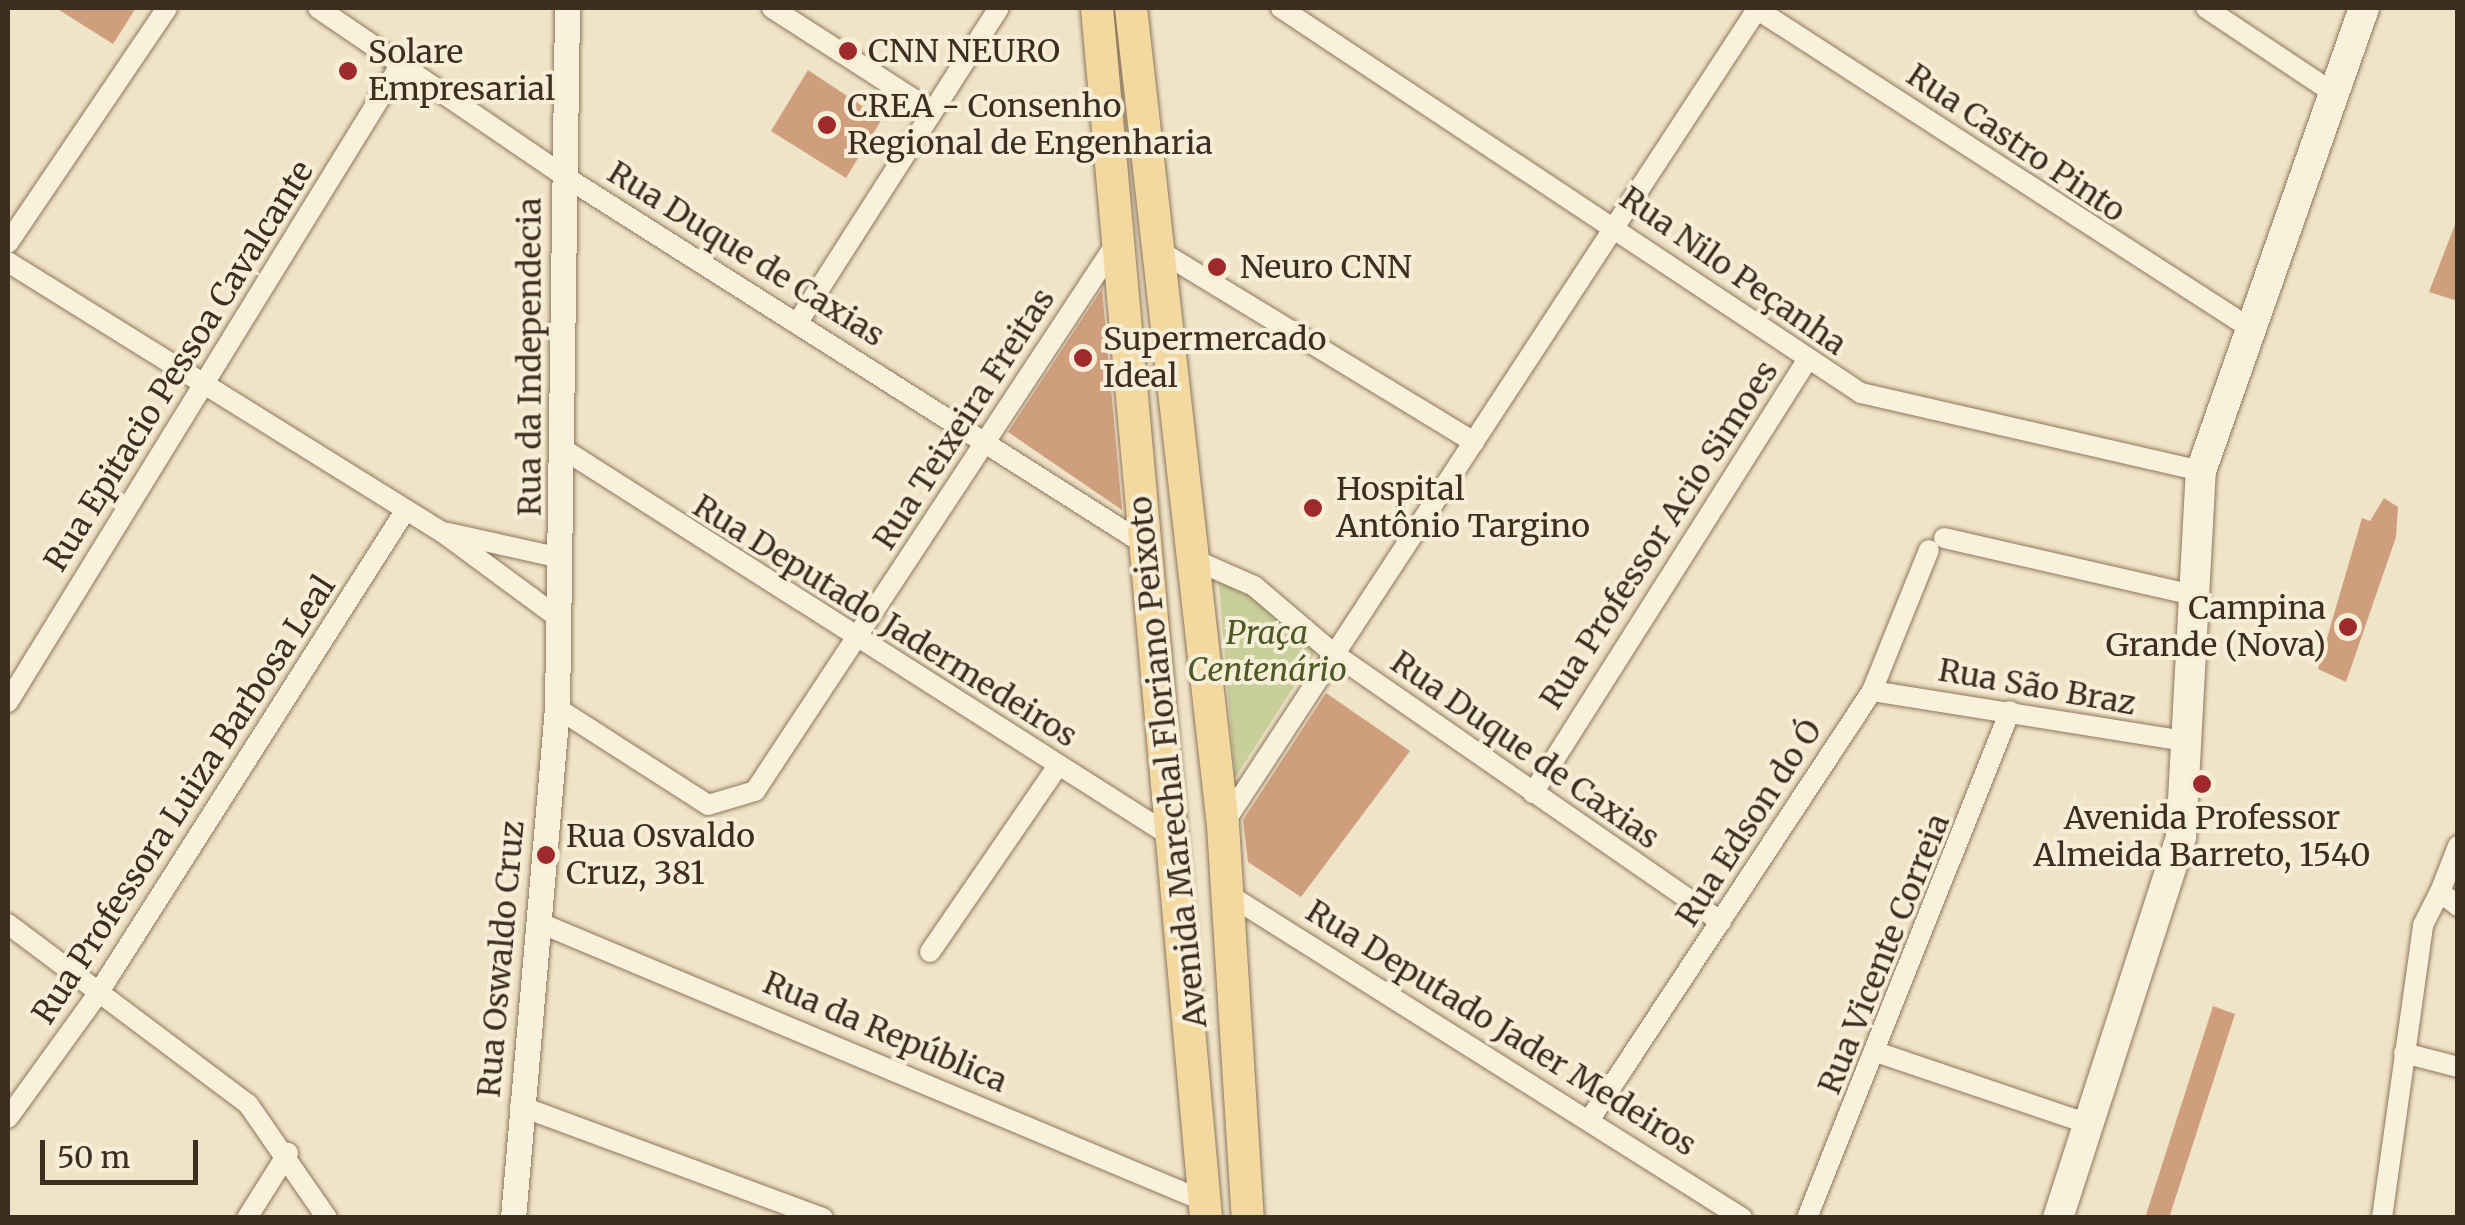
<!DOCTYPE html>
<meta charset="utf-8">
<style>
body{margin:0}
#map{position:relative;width:2465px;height:1225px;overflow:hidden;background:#f0e4c8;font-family:Merriweather,serif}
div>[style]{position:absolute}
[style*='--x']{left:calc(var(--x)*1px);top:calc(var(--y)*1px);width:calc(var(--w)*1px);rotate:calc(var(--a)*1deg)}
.green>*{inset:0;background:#c9cf9b}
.building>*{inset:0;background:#cf9f7d}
.roads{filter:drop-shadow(0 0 2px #8d765c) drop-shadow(0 0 2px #8d765c)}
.minor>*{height:20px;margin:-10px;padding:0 10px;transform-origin:10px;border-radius:10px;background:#faf1dc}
.tertiary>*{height:25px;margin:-12.5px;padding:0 12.5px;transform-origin:12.5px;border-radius:12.5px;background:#faf1dc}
.secondary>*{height:30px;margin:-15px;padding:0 15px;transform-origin:15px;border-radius:15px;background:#faf1dc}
.primary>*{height:32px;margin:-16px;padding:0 16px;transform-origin:16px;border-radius:16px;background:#f3d9a0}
.dots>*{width:28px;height:28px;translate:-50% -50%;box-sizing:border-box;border:5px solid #f7eed8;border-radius:50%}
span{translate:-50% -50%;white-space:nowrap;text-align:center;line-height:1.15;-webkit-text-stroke:8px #f7eed8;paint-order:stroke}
.poi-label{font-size:32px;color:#3d2e20}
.left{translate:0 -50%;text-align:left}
.right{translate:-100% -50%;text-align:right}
.street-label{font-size:32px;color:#3d2e20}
.park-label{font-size:32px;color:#4d5a26;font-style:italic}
.frame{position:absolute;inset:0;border:10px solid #3d2e20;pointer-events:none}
.scale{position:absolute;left:40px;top:1140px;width:158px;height:45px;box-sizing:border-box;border:5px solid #3d2e20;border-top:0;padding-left:12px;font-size:30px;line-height:35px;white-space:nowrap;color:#3d2e20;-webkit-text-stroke:8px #f7eed8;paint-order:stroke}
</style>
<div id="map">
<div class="green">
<i style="clip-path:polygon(1218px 574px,1325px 638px,1235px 778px)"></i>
</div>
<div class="building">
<i style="clip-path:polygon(56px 8px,136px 8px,113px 44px)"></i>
<i style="clip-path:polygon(808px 70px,882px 119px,846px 178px,771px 131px)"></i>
<i style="clip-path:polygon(2458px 217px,2458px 301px,2429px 292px)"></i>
<i style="clip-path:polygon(1102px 289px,1122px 510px,1008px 432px)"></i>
<i style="clip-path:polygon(2384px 498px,2398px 507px,2396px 537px,2346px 682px,2318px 669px,2362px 518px,2370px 521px)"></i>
<i style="clip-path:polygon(1326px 693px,1410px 751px,1301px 897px,1248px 862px,1243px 820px)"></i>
<i style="clip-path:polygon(2213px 1006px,2235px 1014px,2169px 1218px,2145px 1218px)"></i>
</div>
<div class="roads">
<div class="minor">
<i style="--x:318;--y:8;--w:298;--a:34.3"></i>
<i style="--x:564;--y:176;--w:689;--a:32.38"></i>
<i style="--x:772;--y:8;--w:190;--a:32.8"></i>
<i style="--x:1281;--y:8;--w:696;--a:33.58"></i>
<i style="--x:1861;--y:393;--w:349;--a:12.9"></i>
<i style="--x:1755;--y:8;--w:584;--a:32.9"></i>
<i style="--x:2206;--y:8;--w:148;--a:33.7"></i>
<i style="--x:8;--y:243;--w:284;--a:-55.9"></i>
<i style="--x:1158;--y:250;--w:370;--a:31.3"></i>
<i style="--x:8;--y:262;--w:511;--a:31.89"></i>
<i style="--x:442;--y:532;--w:147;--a:36.4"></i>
<i style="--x:798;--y:322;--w:373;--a:-57.4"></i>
<i style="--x:563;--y:449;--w:728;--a:32.49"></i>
<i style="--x:448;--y:533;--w:116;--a:12.5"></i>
<i style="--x:1944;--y:538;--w:251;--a:12.9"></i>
<i style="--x:1197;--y:561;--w:62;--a:23.7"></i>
<i style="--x:1254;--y:586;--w:104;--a:40.3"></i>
<i style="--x:1333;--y:653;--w:472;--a:34.7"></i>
<i style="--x:1872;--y:691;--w:323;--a:9.1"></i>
<i style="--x:8;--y:702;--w:752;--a:-58.38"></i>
<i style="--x:557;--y:708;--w:179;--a:32.7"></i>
<i style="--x:708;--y:805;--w:49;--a:-16.6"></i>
<i style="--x:755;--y:791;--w:661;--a:-56.6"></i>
<i style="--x:1533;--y:793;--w:510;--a:-57.65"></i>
<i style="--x:1224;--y:823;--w:974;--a:-56.77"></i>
<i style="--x:2458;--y:846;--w:49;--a:111.4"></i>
<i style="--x:2440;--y:892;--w:23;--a:38"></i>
<i style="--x:1226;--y:893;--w:610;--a:32.2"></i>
<i style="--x:540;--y:923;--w:720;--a:22.72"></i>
<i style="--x:8;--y:924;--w:300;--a:36.9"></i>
<i style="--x:248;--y:1104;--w:139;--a:55.3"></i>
<i style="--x:930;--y:952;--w:226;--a:-55.5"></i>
<i style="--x:1879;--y:1053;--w:222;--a:18.7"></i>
<i style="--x:2404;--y:1053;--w:56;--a:14.5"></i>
<i style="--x:520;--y:1106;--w:323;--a:20.3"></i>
<i style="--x:1592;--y:1116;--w:509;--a:-56.62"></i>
<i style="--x:1872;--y:691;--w:152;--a:-68"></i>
<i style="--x:8;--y:1118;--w:152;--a:-54.1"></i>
<i style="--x:97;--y:995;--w:574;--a:-57.53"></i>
<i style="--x:247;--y:1218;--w:77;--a:-57.8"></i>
<i style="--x:1807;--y:1218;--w:546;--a:-68.18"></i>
<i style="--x:2382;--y:1218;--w:296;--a:-82"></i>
<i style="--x:2423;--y:925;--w:37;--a:-63"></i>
</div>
<div class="tertiary">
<i style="--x:513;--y:1218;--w:512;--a:-85.07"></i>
<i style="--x:557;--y:708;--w:700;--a:-89.18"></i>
</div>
<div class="secondary">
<i style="--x:2058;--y:1218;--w:400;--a:-72.1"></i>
<i style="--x:2181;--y:837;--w:367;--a:-86.9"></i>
<i style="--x:2201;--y:471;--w:491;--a:-70.6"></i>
</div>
<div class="primary">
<i style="--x:1097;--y:8;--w:1215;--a:84.85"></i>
<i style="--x:1131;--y:8;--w:822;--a:83.58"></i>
<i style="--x:1223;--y:825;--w:394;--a:86.4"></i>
</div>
</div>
<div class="dots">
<i style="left:848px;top:51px;background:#9e2a2b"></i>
<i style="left:348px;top:71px;background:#9e2a2b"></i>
<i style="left:827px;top:125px;background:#9e2a2b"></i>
<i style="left:1217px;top:267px;background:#9e2a2b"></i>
<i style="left:1083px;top:358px;background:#9e2a2b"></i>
<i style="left:1313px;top:508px;background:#9e2a2b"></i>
<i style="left:2348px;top:627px;background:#9e2a2b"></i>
<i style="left:2202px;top:784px;background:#9e2a2b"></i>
<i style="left:546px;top:855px;background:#9e2a2b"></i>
</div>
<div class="poi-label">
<span class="left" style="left:868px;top:51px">CNN NEURO</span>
<span class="left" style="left:368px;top:71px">Solare<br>Empresarial</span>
<span class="left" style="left:847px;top:125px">CREA - Consenho<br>Regional de Engenharia</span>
<span class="left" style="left:1240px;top:267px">Neuro CNN</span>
<span class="left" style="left:1103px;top:358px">Supermercado<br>Ideal</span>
<span class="left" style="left:1336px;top:508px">Hospital<br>Antônio Targino</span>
<span class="right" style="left:2326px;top:627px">Campina<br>Grande (Nova)</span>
<span style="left:2202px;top:837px">Avenida Professor<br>Almeida Barreto, 1540</span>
<span class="left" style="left:566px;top:855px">Rua Osvaldo<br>Cruz, 381</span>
</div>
<div class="street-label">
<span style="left:2016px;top:143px;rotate:34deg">Rua Castro Pinto</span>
<span style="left:746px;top:254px;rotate:32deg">Rua Duque de Caxias</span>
<span style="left:1733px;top:271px;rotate:35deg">Rua Nilo Peçanha</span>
<span style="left:530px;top:357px;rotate:-90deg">Rua da Independecia</span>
<span style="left:179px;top:366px;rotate:-58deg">Rua Epitacio Pessoa Cavalcante</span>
<span style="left:964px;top:419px;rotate:-57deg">Rua Teixeira Freitas</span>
<span style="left:1659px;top:535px;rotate:-57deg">Rua Professor Acio Simoes</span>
<span style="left:885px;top:621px;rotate:32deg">Rua Deputado Jadermedeiros</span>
<span style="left:2037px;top:687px;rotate:10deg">Rua São Braz</span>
<span style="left:1525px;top:750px;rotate:35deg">Rua Duque de Caxias</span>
<span style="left:1168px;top:762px;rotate:-96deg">Avenida Marechal Floriano Peixoto</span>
<span style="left:184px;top:800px;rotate:-57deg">Rua Professora Luiza Barbosa Leal</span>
<span style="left:1749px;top:823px;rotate:-57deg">Rua Edson do Ó</span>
<span style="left:1884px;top:954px;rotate:-68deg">Rua Vicente Correia</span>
<span style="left:501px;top:959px;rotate:-85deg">Rua Oswaldo Cruz</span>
<span style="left:1501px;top:1028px;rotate:32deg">Rua Deputado Jader Medeiros</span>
<span style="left:885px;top:1032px;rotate:23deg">Rua da República</span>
</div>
<div class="park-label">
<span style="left:1267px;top:652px">Praça<br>Centenário</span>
</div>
<div class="frame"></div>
<div class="scale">50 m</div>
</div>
